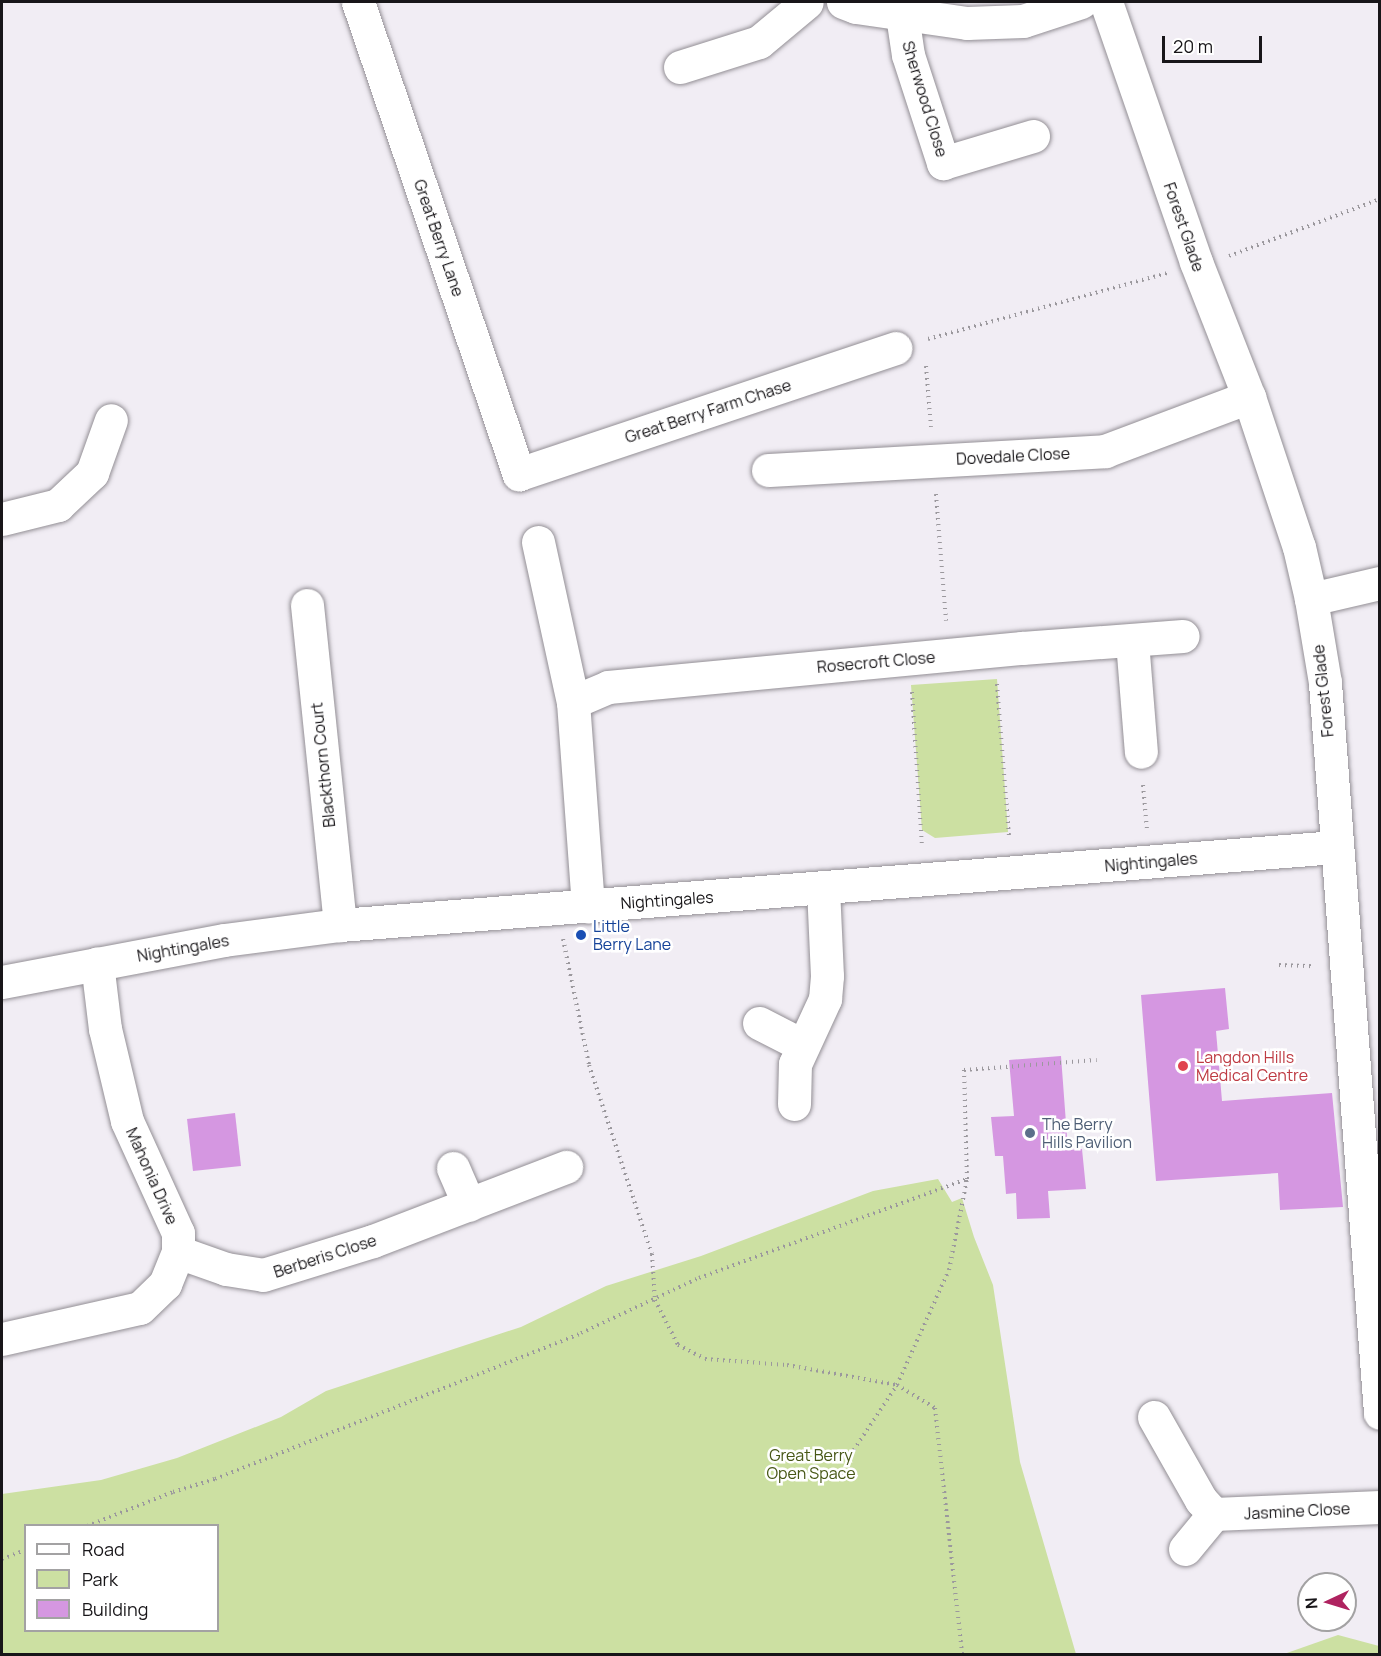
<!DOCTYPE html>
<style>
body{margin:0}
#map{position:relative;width:1381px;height:1656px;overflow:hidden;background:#f1edf4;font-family:Manrope,sans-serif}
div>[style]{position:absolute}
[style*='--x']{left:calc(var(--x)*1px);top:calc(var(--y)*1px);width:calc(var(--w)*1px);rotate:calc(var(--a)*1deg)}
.green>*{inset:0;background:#cce0a2}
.building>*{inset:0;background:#d597e1}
.path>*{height:4px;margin-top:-2px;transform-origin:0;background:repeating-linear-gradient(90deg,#9b989d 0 1.5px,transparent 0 6px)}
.roads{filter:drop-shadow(0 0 2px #938f95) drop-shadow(0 0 2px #938f95)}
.minor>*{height:33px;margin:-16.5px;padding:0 16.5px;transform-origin:16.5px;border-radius:16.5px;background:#fff}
.dots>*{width:16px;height:16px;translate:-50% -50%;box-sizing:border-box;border:3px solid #fff;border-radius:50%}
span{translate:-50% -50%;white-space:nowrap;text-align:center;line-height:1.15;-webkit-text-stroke:5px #fff;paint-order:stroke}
.street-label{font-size:16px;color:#181619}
.transit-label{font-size:16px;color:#164399}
.left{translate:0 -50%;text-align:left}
.health-label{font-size:16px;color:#be3a42}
.service-label{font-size:16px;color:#4e5e75}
.park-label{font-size:16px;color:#475715}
.frame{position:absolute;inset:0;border:3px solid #181619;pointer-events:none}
.legend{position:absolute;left:24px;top:1524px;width:195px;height:108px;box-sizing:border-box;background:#fff;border:2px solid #a3a2a3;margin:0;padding:8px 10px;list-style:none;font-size:18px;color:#181619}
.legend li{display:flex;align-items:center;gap:12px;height:30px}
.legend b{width:30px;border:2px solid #a3a2a3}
.north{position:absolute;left:1297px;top:1572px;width:60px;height:60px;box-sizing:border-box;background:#fff;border:2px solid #a3a2a3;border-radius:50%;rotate:266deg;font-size:16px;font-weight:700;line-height:24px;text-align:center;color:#181619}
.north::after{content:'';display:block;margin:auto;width:21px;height:27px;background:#af2360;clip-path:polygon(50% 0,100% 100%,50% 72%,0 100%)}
.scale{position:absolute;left:1162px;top:36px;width:100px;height:27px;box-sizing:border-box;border:3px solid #181619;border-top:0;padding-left:8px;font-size:18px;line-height:21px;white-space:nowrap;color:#181619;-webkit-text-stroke:4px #fff;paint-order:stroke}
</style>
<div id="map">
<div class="green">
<i style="clip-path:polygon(997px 679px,1008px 832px,935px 838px,922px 830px,911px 685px)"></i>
<i style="clip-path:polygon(evenodd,938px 1179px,952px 1202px,962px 1198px,974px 1237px,993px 1285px,1020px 1462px,1076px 1654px,2px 1654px,2px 1494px,101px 1480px,177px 1458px,281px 1417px,326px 1391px,521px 1327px,606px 1286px,701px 1256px,873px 1191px,938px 1179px,26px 1526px,218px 1526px,218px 1630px,26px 1630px,26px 1526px)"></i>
<i style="clip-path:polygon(1338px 1635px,1379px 1646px,1379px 1654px,1284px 1654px)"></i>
</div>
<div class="building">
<i style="clip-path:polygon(1225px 988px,1229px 1029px,1216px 1031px,1222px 1101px,1332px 1093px,1343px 1207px,1280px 1210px,1278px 1173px,1156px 1181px,1141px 995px)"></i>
<i style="clip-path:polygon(1061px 1056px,1068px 1150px,1082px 1149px,1086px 1189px,1048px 1191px,1050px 1218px,1017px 1219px,1016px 1193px,1006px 1194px,1003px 1156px,995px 1156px,991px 1117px,1014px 1116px,1009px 1060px)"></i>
<i style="clip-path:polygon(235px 1113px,241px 1166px,193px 1171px,187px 1119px)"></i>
</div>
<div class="path">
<i style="--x:1229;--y:256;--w:161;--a:-20.7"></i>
<i style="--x:928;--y:339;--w:248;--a:-15.4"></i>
<i style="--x:926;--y:366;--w:61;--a:85.3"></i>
<i style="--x:936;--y:494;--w:127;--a:85.5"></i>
<i style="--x:997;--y:684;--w:154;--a:85.5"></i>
<i style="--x:912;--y:692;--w:154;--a:86.3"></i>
<i style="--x:1143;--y:785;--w:44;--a:84.8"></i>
<i style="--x:563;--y:939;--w:129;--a:78.3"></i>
<i style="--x:589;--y:1065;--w:199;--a:71.6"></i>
<i style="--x:652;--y:1254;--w:46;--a:86.3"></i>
<i style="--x:655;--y:1300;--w:51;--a:62.9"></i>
<i style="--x:678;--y:1345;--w:30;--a:27"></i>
<i style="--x:705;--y:1359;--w:82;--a:4.2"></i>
<i style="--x:787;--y:1365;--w:112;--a:10.3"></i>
<i style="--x:897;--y:1385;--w:44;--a:31.2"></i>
<i style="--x:935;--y:1408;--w:247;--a:83.7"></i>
<i style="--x:1279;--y:965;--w:35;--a:2"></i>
<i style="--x:847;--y:1460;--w:90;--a:-56.3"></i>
<i style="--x:897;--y:1385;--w:126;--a:-65.7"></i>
<i style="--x:949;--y:1270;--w:93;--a:-78.8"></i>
<i style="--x:967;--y:1179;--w:109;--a:-91.6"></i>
<i style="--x:964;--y:1070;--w:133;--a:-4.3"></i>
<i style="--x:87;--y:1526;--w:92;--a:-21.6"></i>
<i style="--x:173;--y:1492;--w:44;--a:-17.2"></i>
<i style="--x:215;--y:1479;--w:394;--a:-21.7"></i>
<i style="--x:581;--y:1333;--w:130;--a:-25"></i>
<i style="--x:699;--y:1278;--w:286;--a:-20.3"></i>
<i style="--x:2;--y:1559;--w:26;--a:-21"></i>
</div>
<div class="roads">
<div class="minor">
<i style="--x:358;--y:2;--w:499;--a:71.2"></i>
<i style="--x:519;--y:474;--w:397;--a:-18.5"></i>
<i style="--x:843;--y:2;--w:14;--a:21"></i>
<i style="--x:856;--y:7;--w:112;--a:8.2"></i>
<i style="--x:967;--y:23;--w:56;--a:-2"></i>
<i style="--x:1023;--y:21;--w:61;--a:-18.1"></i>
<i style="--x:1106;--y:2;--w:275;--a:70.9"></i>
<i style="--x:1196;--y:262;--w:145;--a:68.6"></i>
<i style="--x:1249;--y:397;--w:158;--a:71.6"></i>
<i style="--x:1299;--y:547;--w:53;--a:77"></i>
<i style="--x:1311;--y:599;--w:85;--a:80.5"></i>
<i style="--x:1325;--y:683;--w:732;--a:85.69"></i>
<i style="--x:902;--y:15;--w:40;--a:81.5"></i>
<i style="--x:908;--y:55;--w:114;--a:72"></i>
<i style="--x:943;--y:163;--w:94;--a:-16.7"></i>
<i style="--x:680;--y:67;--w:83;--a:-17.6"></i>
<i style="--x:759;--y:42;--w:62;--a:-39.8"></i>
<i style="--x:768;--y:470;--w:338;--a:-3.2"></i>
<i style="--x:1105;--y:451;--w:154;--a:-20.6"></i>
<i style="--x:2;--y:519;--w:58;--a:-14"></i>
<i style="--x:58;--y:505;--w:47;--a:-43.3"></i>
<i style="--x:92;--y:473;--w:56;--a:-70.3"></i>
<i style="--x:538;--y:542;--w:164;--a:77.7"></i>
<i style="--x:573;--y:702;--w:205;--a:85.8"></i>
<i style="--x:1311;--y:599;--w:71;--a:-13.1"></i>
<i style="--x:307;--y:605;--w:322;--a:84.1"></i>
<i style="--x:1132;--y:641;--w:111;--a:85.4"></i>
<i style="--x:573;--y:702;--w:38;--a:-23"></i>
<i style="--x:608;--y:687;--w:416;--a:-5.4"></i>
<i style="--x:1022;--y:648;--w:161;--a:-4.3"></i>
<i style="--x:2;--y:982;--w:226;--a:-10.7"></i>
<i style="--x:224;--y:940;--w:117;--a:-7.4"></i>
<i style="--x:340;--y:925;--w:998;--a:-4.48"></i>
<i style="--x:759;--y:1023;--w:48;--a:27.1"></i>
<i style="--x:794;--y:1104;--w:40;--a:-88.6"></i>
<i style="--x:795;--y:1064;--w:72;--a:-65.2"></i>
<i style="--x:825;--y:999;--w:23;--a:-85"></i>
<i style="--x:827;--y:976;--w:88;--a:-92.6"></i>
<i style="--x:453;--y:1168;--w:40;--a:66.6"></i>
<i style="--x:178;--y:1252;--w:51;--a:19.5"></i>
<i style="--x:226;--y:1269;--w:37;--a:9"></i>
<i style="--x:263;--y:1275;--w:115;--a:-17.2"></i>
<i style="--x:373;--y:1241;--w:207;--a:-21"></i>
<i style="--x:2;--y:1339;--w:141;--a:-12.7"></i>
<i style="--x:140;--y:1308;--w:35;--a:-44"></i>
<i style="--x:165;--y:1284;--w:35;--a:-68"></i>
<i style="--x:178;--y:1252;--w:19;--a:-90"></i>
<i style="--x:178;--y:1233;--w:123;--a:-114.5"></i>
<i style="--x:127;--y:1121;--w:95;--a:-103.4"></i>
<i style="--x:105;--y:1029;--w:66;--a:-96.9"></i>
<i style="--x:1154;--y:1417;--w:95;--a:60.5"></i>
<i style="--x:1201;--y:1500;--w:19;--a:47"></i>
<i style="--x:1214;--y:1514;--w:166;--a:-2.4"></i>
<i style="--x:1185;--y:1549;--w:45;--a:-50.4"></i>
</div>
</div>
<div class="dots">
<i style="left:581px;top:935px;background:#1a4fb4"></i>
<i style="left:1183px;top:1066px;background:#e0444e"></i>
<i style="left:1030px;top:1133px;background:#5c6f8a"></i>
</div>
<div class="street-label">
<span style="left:925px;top:99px;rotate:73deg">Sherwood Close</span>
<span style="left:1184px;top:227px;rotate:71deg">Forest Glade</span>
<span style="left:439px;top:238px;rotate:71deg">Great Berry Lane</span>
<span style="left:708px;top:411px;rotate:-18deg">Great Berry Farm Chase</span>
<span style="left:1013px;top:456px;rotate:-3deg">Dovedale Close</span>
<span style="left:876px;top:662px;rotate:-5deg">Rosecroft Close</span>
<span style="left:1323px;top:691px;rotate:-96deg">Forest Glade</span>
<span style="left:323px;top:765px;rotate:-96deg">Blackthorn Court</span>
<span style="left:1151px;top:862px;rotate:-5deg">Nightingales</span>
<span style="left:667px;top:900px;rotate:-4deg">Nightingales</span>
<span style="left:183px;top:948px;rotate:-10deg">Nightingales</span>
<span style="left:152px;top:1176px;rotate:66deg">Mahonia Drive</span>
<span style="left:325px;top:1256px;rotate:-18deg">Berberis Close</span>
<span style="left:1297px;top:1511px;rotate:-3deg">Jasmine Close</span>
</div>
<div class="transit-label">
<span class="left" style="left:593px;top:935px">Little<br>Berry Lane</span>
</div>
<div class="health-label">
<span class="left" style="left:1196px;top:1066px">Langdon Hills<br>Medical Centre</span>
</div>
<div class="service-label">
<span class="left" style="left:1042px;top:1133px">The Berry<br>Hills Pavilion</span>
</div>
<div class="park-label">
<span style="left:811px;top:1464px">Great Berry<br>Open Space</span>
</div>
<div class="frame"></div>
<ul class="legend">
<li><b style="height:8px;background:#fff"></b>Road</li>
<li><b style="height:16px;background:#cce0a2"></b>Park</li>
<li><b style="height:16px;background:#d597e1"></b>Building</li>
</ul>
<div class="north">N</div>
<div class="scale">20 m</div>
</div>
